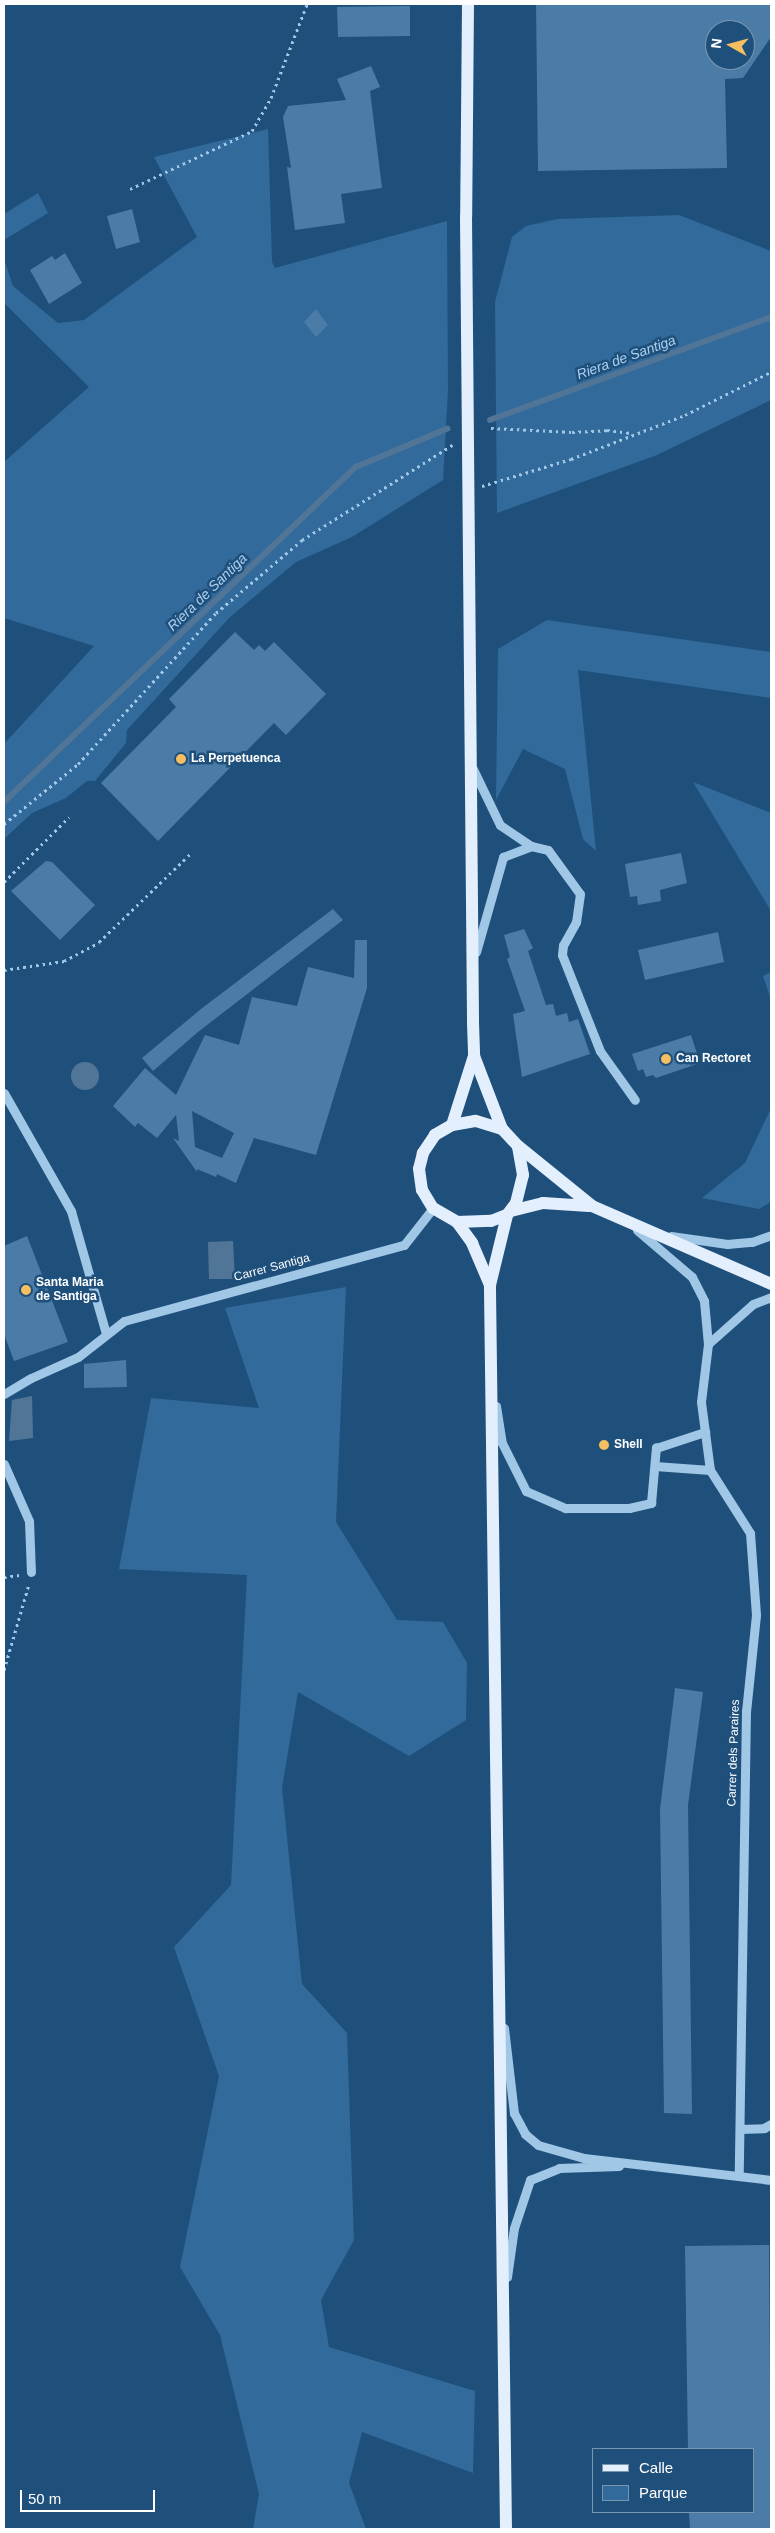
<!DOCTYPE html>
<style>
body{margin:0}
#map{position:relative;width:775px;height:2533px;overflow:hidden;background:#1f507c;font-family:Arial,sans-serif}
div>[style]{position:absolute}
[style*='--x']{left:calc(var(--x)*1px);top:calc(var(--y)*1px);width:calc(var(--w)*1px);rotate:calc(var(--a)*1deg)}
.green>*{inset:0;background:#316a9b}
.water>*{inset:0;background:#517596}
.round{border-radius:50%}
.stream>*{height:5.5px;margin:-2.75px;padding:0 2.75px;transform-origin:2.75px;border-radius:2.75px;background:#517596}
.building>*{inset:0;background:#4b7ca8}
.path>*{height:3px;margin-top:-1.5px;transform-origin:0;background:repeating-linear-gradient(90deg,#a1c7e7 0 2.5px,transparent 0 6.5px)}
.minor>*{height:9px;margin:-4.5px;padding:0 4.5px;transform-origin:4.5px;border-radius:4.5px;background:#a1c7e7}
.major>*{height:12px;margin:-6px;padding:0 6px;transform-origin:6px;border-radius:6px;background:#e3effd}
.dots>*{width:14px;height:14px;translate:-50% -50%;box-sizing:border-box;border:2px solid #1f507c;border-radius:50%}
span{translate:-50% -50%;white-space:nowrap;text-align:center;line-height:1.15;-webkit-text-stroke:5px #1f507c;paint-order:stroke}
.poi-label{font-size:12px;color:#fff;font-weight:700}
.left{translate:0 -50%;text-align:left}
.street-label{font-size:12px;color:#fff}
.water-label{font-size:14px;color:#acd0ef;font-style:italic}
.frame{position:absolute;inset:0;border:5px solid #fff;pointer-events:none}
.legend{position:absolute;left:592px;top:2448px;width:162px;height:65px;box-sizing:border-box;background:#1f507c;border:1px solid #7996b0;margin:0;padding:6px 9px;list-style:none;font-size:15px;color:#fff}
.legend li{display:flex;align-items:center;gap:10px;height:25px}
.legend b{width:25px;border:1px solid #7996b0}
.north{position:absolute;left:705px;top:20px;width:50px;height:50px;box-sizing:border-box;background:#1f507c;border:1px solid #7996b0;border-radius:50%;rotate:277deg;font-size:14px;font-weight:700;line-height:20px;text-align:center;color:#fff}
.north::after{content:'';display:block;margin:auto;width:18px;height:22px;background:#f5be60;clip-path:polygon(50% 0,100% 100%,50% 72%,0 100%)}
.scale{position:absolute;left:20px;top:2490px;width:135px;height:22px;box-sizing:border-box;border:2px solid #fff;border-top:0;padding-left:6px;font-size:15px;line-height:18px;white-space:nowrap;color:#fff;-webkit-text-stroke:4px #1f507c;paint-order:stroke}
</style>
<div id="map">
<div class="green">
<i style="clip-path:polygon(268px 129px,272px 262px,275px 268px,447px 221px,448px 391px,443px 480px,352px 537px,296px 562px,230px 617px,127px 730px,126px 743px,95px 781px,87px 781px,66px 798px,32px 813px,4px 839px,4px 744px,94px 646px,4px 618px,4px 462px,89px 387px,4px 303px,4px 259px,13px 286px,58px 323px,84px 320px,197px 237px,154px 157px)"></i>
<i style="clip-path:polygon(38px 193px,48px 213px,4px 240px,4px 214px)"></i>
<i style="clip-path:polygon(679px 215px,771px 251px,771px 400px,657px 455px,497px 513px,495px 302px,512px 237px,526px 226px,557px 219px)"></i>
<i style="clip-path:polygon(547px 620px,771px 652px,771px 698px,578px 670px,596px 851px,583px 839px,565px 769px,523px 749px,496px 800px,498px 649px)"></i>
<i style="clip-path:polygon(693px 782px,771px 813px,771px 911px)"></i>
<i style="clip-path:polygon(771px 972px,771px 1000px,763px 976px)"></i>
<i style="clip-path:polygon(771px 1108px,771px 1202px,759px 1209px,702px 1198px,745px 1163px)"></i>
<i style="clip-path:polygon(346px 1287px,336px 1522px,397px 1620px,443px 1622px,467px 1663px,466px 1720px,409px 1756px,298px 1692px,282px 1788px,302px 1984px,347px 2033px,354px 2240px,321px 2300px,329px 2347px,475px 2391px,473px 2473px,362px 2432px,349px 2483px,366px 2529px,253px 2529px,259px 2494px,220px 2335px,180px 2267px,219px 2076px,174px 1947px,231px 1885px,247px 1575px,119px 1569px,151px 1398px,259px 1408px,225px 1308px)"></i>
</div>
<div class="water">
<i class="round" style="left:71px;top:1062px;width:28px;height:28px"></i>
<i style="clip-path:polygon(233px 1241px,235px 1279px,209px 1279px,208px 1242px)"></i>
<i style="clip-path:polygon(32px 1396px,33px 1438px,9px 1441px,12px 1400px)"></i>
</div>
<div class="stream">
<i style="--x:490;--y:420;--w:299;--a:-20.1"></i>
<i style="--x:4;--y:802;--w:486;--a:-43.6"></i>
<i style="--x:356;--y:467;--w:99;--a:-22.7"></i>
</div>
<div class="building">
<i style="clip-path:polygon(evenodd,536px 4px,771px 4px,771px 37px,743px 78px,725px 79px,727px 168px,538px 171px,536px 4px,715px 30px,745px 30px,745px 60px,715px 60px,715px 30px)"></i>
<i style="clip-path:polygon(410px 6px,410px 36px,338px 37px,337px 7px)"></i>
<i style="clip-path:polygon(371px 66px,380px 87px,370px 91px,382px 188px,341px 194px,345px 223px,295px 230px,287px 167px,291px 168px,283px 117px,288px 106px,346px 100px,337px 79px)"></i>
<i style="clip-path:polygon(132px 209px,140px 242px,116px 249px,107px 216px)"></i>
<i style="clip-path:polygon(65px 253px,82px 283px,49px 304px,30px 270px,52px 256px,55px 260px)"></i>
<i style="clip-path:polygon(316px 309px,328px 325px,316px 337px,304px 322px)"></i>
<i style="clip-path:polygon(235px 632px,254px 650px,259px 645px,265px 651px,274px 642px,326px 694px,286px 735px,274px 723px,158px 841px,101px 783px,176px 707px,169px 699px)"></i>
<i style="clip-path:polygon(681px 853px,687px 883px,660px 890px,661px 901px,638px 905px,637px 896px,630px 897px,625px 864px)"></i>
<i style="clip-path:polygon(46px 861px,52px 862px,95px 905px,60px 940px,11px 891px)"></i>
<i style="clip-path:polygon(333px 909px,343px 920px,198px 1032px,153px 1071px,142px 1058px,201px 1009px)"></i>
<i style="clip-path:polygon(524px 929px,533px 948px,528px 951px,546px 1005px,553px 1004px,556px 1016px,567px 1013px,569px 1022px,578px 1019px,590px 1054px,522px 1077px,513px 1014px,525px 1011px,507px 959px,510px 957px,504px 935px)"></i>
<i style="clip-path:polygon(718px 932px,724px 962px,645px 980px,638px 950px)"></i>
<i style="clip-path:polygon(evenodd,355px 940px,367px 940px,367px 988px,316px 1155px,254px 1138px,236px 1183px,217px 1174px,216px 1177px,197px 1169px,197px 1172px,173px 1138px,179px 1141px,176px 1115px,157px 1138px,138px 1123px,135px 1127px,113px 1106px,145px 1068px,176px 1095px,205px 1035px,239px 1045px,252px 997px,297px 1006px,308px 967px,354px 978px,355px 940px,192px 1111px,234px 1133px,222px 1158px,195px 1147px,192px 1111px)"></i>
<i style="clip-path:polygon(691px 1035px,700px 1063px,656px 1078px,653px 1075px,646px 1077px,643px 1069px,638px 1071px,632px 1054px)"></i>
<i style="clip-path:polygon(27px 1236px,68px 1342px,14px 1361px,4px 1334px,4px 1246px)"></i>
<i style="clip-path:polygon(126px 1360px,127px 1387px,84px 1388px,84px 1364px)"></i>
<i style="clip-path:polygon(675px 1688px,703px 1692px,688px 1805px,692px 2114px,664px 2113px,660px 1809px)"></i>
<i style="clip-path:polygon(769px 2245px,771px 2529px,690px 2529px,689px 2512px,754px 2512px,754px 2449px,688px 2449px,685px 2246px)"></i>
</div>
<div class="path">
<i style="--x:130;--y:189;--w:135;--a:-25.4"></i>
<i style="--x:252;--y:131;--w:38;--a:-60"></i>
<i style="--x:271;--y:98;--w:101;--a:-69"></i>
<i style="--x:491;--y:428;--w:81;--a:2.8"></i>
<i style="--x:572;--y:432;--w:35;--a:-3"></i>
<i style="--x:607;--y:430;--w:26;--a:7"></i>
<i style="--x:482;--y:486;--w:93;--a:-16.9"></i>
<i style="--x:571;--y:459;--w:122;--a:-21.1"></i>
<i style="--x:685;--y:415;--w:96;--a:-26.6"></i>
<i style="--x:4;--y:824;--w:95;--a:-39"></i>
<i style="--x:78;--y:764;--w:205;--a:-47.6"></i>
<i style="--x:216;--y:613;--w:113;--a:-40.3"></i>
<i style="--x:302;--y:540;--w:178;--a:-32.3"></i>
<i style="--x:4;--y:882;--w:92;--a:-45"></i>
<i style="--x:4;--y:970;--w:61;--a:-8.5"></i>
<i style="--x:64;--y:961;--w:40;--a:-28"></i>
<i style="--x:99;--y:942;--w:127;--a:-44"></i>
<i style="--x:4;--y:1577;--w:16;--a:-7"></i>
<i style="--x:4;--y:1670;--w:90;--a:-73.8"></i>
</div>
<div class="minor">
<i style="--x:473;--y:769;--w:62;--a:64.3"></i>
<i style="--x:500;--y:825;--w:37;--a:34"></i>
<i style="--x:531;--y:846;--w:17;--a:13"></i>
<i style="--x:548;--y:850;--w:54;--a:54"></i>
<i style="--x:580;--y:894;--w:28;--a:98"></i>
<i style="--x:576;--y:922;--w:26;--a:119"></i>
<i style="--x:563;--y:945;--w:10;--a:96"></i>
<i style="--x:562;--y:955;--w:103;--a:68.4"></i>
<i style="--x:600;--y:1051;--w:60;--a:54.5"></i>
<i style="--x:476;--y:952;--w:99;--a:-74.1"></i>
<i style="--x:503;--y:857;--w:30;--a:-21"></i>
<i style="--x:4;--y:1093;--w:136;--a:60.4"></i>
<i style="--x:71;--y:1211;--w:128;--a:74.1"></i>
<i style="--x:637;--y:1230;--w:72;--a:40.5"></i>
<i style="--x:692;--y:1277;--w:27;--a:63"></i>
<i style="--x:704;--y:1301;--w:43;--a:84.7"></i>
<i style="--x:708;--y:1344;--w:58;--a:96.9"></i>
<i style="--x:701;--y:1402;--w:69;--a:82.5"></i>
<i style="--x:710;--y:1470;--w:75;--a:57.6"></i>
<i style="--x:750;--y:1533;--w:82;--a:85.8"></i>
<i style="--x:756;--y:1615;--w:97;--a:95.9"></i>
<i style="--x:746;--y:1711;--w:465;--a:90.9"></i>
<i style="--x:671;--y:1236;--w:57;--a:8.1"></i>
<i style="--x:727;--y:1244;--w:25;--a:-5"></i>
<i style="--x:752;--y:1242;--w:20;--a:-20"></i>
<i style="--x:708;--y:1344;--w:60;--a:-41.6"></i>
<i style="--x:753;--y:1304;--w:19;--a:-21"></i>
<i style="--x:4;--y:1394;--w:31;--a:-31"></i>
<i style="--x:31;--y:1378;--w:51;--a:-24.1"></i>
<i style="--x:78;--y:1357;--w:58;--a:-38"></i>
<i style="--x:124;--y:1321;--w:290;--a:-15.2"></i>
<i style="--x:404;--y:1245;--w:47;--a:-51.9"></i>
<i style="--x:496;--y:1406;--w:37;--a:81"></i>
<i style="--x:502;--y:1443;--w:54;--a:63.4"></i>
<i style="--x:526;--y:1491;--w:43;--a:23.6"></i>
<i style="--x:565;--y:1508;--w:64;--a:0"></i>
<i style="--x:629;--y:1508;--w:23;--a:-13"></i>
<i style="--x:651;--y:1503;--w:56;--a:-84.9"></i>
<i style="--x:656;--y:1448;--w:52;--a:-18.1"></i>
<i style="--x:4;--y:1464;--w:62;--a:66.3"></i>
<i style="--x:29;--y:1521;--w:51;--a:87.8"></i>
<i style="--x:655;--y:1466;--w:55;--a:4.2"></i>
<i style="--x:504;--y:2028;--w:86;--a:83.3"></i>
<i style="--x:514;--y:2113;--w:24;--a:62"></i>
<i style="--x:525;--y:2134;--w:17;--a:40"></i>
<i style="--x:538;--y:2145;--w:48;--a:15.8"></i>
<i style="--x:584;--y:2158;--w:188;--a:6.7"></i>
<i style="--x:740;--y:2129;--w:24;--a:-2"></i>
<i style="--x:764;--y:2128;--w:8;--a:-30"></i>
<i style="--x:507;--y:2277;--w:49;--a:-81.9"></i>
<i style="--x:514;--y:2228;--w:51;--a:-71.6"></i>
<i style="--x:530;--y:2180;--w:31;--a:-22"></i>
<i style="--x:559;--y:2168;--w:60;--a:-1.9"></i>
</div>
<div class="major">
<i style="--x:468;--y:4;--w:213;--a:90.5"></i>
<i style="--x:466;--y:217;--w:806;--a:89.5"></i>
<i style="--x:473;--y:1023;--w:33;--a:88"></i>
<i style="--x:474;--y:1056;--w:78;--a:69"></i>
<i style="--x:452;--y:1125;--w:72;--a:-72.3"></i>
<i style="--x:518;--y:1146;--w:95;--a:39"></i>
<i style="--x:592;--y:1206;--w:195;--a:23.5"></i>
<i style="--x:511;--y:1211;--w:33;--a:-14"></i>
<i style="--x:543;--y:1203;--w:46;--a:3.7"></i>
<i style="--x:457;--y:1222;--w:26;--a:54"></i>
<i style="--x:472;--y:1243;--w:46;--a:66.8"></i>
<i style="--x:506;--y:2529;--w:1244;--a:-90.74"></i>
<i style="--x:490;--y:1285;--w:72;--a:-76.3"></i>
<i style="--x:507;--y:1215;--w:15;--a:-53"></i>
<i style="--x:516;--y:1203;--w:29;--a:-76"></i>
<i style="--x:523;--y:1175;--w:29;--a:-100"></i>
<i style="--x:518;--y:1146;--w:23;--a:-133"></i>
<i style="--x:502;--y:1129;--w:28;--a:-163"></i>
<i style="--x:475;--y:1121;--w:23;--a:170"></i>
<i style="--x:452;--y:1125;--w:20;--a:150"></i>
<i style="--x:435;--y:1135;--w:22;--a:124"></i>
<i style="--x:423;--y:1153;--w:16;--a:104"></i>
<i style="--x:419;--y:1169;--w:21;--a:82"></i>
<i style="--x:422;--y:1190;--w:21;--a:59"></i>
<i style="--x:433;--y:1208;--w:28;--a:30"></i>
<i style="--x:457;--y:1222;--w:34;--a:-2"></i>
<i style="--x:491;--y:1221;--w:17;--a:-21"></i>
</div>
<div class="dots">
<i style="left:181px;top:759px;background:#f5be60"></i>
<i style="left:666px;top:1059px;background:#f5be60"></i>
<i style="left:26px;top:1290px;background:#f5be60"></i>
<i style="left:604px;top:1445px;background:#f5be60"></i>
</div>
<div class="poi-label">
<span class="left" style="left:191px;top:759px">La Perpetuenca</span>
<span class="left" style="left:676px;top:1059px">Can Rectoret</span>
<span class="left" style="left:36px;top:1290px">Santa Maria<br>de Santiga</span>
<span class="left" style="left:614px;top:1445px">Shell</span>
</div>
<div class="street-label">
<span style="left:272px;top:1268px;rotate:-15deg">Carrer Santiga</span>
<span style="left:734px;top:1753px;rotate:-88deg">Carrer dels Paraires</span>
</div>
<div class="water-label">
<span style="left:626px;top:357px;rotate:-20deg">Riera de Santiga</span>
<span style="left:207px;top:592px;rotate:-44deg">Riera de Santiga</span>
</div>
<div class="frame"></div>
<ul class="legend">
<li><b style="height:6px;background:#e3effd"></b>Calle</li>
<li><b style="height:14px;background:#316a9b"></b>Parque</li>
</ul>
<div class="north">N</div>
<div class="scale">50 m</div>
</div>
